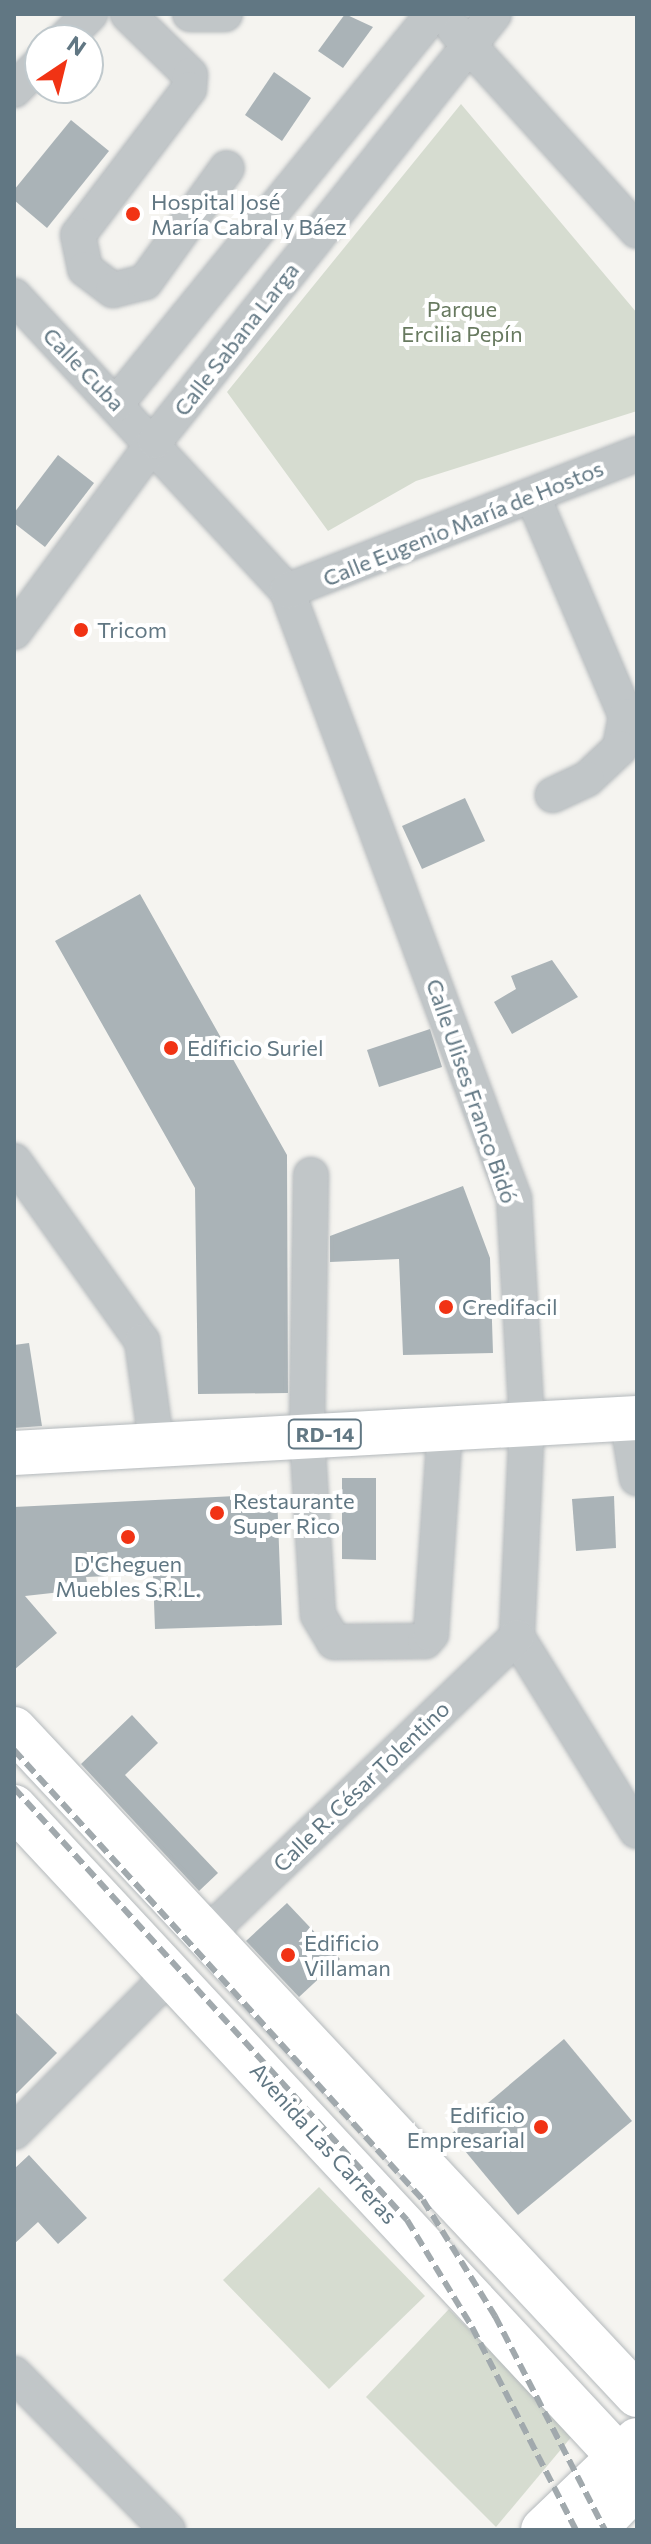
<!DOCTYPE html>
<meta charset="utf-8">
<style>
body{margin:0}
#map{position:relative;width:651px;height:2544px;overflow:hidden;background:#f5f4f0;font-family:Commissioner,sans-serif}
div>[style]{position:absolute}
[style*='--x']{left:calc(var(--x)*1px);top:calc(var(--y)*1px);width:calc(var(--w)*1px);rotate:calc(var(--a)*1deg)}
.green>*{inset:0;background:#d6dcd0}
.building>*{inset:0;background:#aab3b7}
.roads{filter:drop-shadow(0 0 2px #b4b9bc) drop-shadow(0 0 2px #b4b9bc)}
.minor>*{height:34px;margin:-17px;padding:0 17px;transform-origin:17px;border-radius:17px;background:#c1c6c8}
.major>*{height:44px;margin:-22px;padding:0 22px;transform-origin:22px;border-radius:22px;background:#fff}
.rail>*{height:6px;margin-top:-3px;transform-origin:0;background:repeating-linear-gradient(90deg,#a1a9ad 0 12px,transparent 0 18px)}
.dots>*{width:22px;height:22px;translate:-50% -50%;box-sizing:border-box;border:4px solid #fff;border-radius:50%}
span{translate:-50% -50%;white-space:nowrap;text-align:center;line-height:1.15;-webkit-text-stroke:8px #fff;paint-order:stroke}
.shield-label span{padding:2px 6px;background:#fff;border:2px solid;border-radius:6px;-webkit-text-stroke-width:0}
.shield-label{font-size:20px;color:#617783;font-weight:700}
.poi-label{font-size:22px;color:#617783}
.left{translate:0 -50%;text-align:left}
.right{translate:-100% -50%;text-align:right}
.park-label{font-size:22px;color:#687a60}
.street-label{font-size:22px;color:#617783}
.frame{position:absolute;inset:0;border:16px solid #617783;pointer-events:none}
.north{position:absolute;left:24px;top:24px;width:80px;height:80px;box-sizing:border-box;background:#fff;border:2px solid #c0c9cd;border-radius:50%;rotate:35deg;font-size:22px;font-weight:700;line-height:32px;text-align:center;color:#617783}
.north::after{content:'';display:block;margin:auto;width:28px;height:36px;background:#f13314;clip-path:polygon(50% 0,100% 100%,50% 72%,0 100%)}
</style>
<div id="map">
<div class="green">
<i style="clip-path:polygon(461px 104px,637px 313px,637px 411px,416px 481px,328px 531px,227px 392px)"></i>
<i style="clip-path:polygon(319px 2187px,425px 2296px,329px 2389px,223px 2280px)"></i>
<i style="clip-path:polygon(449px 2309px,573px 2435px,496px 2527px,366px 2397px)"></i>
</div>
<div class="building">
<i style="clip-path:polygon(345px 14px,373px 27px,343px 68px,318px 51px)"></i>
<i style="clip-path:polygon(274px 72px,311px 98px,282px 141px,245px 115px)"></i>
<i style="clip-path:polygon(71px 120px,109px 151px,47px 228px,14px 200px,14px 190px)"></i>
<i style="clip-path:polygon(58px 455px,94px 483px,45px 547px,14px 523px,14px 513px)"></i>
<i style="clip-path:polygon(465px 798px,485px 841px,422px 869px,402px 826px)"></i>
<i style="clip-path:polygon(140px 894px,287px 1155px,288px 1393px,198px 1394px,195px 1188px,55px 941px)"></i>
<i style="clip-path:polygon(552px 960px,578px 997px,512px 1034px,494px 1002px,516px 989px,511px 976px)"></i>
<i style="clip-path:polygon(430px 1029px,442px 1067px,379px 1087px,367px 1050px)"></i>
<i style="clip-path:polygon(463px 1186px,490px 1258px,493px 1353px,403px 1355px,399px 1259px,330px 1262px,330px 1236px)"></i>
<i style="clip-path:polygon(29px 1343px,42px 1426px,14px 1428px,14px 1345px)"></i>
<i style="clip-path:polygon(342px 1478px,376px 1478px,376px 1560px,342px 1559px)"></i>
<i style="clip-path:polygon(277px 1494px,282px 1625px,155px 1629px,153px 1574px,86px 1577px,88px 1589px,25px 1596px,57px 1633px,14px 1670px,14px 1507px)"></i>
<i style="clip-path:polygon(614px 1496px,616px 1548px,576px 1551px,572px 1499px)"></i>
<i style="clip-path:polygon(132px 1715px,158px 1743px,125px 1775px,218px 1873px,199px 1891px,81px 1764px)"></i>
<i style="clip-path:polygon(287px 1903px,340px 1959px,299px 1997px,246px 1941px)"></i>
<i style="clip-path:polygon(14px 2011px,57px 2053px,14px 2096px)"></i>
<i style="clip-path:polygon(564px 2039px,632px 2121px,518px 2215px,451px 2134px)"></i>
<i style="clip-path:polygon(29px 2155px,87px 2218px,58px 2244px,38px 2222px,14px 2244px,14px 2169px)"></i>
</div>
<div class="roads">
<div class="minor">
<i style="--x:128;--y:14;--w:87;--a:44.5"></i>
<i style="--x:190;--y:75;--w:14;--a:94"></i>
<i style="--x:189;--y:89;--w:183;--a:127.2"></i>
<i style="--x:78;--y:235;--w:35;--a:78"></i>
<i style="--x:85;--y:269;--w:35;--a:37"></i>
<i style="--x:113;--y:290;--w:33;--a:-14"></i>
<i style="--x:145;--y:282;--w:140;--a:-54.3"></i>
<i style="--x:190;--y:14;--w:35;--a:0"></i>
<i style="--x:455;--y:30;--w:271;--a:47.8"></i>
<i style="--x:64;--y:40;--w:37;--a:-45"></i>
<i style="--x:14;--y:90;--w:37;--a:-45"></i>
<i style="--x:14;--y:296;--w:402;--a:47.2"></i>
<i style="--x:287;--y:591;--w:648;--a:69.5"></i>
<i style="--x:514;--y:1198;--w:224;--a:86.7"></i>
<i style="--x:527;--y:1422;--w:215;--a:92.7"></i>
<i style="--x:517;--y:1637;--w:228;--a:58.3"></i>
<i style="--x:117;--y:403;--w:501;--a:-50.91"></i>
<i style="--x:533;--y:497;--w:238;--a:67"></i>
<i style="--x:626;--y:716;--w:33;--a:101"></i>
<i style="--x:620;--y:748;--w:45;--a:136.8"></i>
<i style="--x:587;--y:779;--w:38;--a:155"></i>
<i style="--x:287;--y:591;--w:376;--a:-21.4"></i>
<i style="--x:14;--y:632;--w:237;--a:-53.6"></i>
<i style="--x:155;--y:441;--w:545;--a:-51.55"></i>
<i style="--x:14;--y:1161;--w:221;--a:54.6"></i>
<i style="--x:142;--y:1341;--w:101;--a:82"></i>
<i style="--x:311;--y:1175;--w:260;--a:90.9"></i>
<i style="--x:307;--y:1435;--w:180;--a:86.5"></i>
<i style="--x:318;--y:1615;--w:31;--a:59"></i>
<i style="--x:334;--y:1642;--w:91;--a:-0.6"></i>
<i style="--x:425;--y:1641;--w:9;--a:-49"></i>
<i style="--x:431;--y:1634;--w:207;--a:-86.1"></i>
<i style="--x:627;--y:1419;--w:60;--a:80.4"></i>
<i style="--x:205;--y:1936;--w:432;--a:-43.8"></i>
<i style="--x:14;--y:2132;--w:221;--a:-45.2"></i>
<i style="--x:14;--y:2374;--w:219;--a:45.4"></i>
</div>
<div class="major">
<i style="--x:14;--y:1453;--w:624;--a:-3.22"></i>
<i style="--x:14;--y:1729;--w:912;--a:46.91"></i>
<i style="--x:14;--y:1807;--w:914;--a:47.04"></i>
<i style="--x:543;--y:2530;--w:130;--a:-43.8"></i>
<i style="--x:594;--y:2530;--w:62;--a:-46.3"></i>
</div>
</div>
<div class="rail">
<i style="--x:14;--y:1750;--w:608;--a:47.73"></i>
<i style="--x:423;--y:2200;--w:137;--a:58.2"></i>
<i style="--x:495;--y:2316;--w:241;--a:62.8"></i>
<i style="--x:14;--y:1788;--w:584;--a:47.71"></i>
<i style="--x:407;--y:2220;--w:125;--a:58.7"></i>
<i style="--x:472;--y:2327;--w:228;--a:62.9"></i>
</div>
<div class="dots">
<i style="left:133px;top:214px;background:#f13314"></i>
<i style="left:81px;top:630px;background:#f13314"></i>
<i style="left:171px;top:1048px;background:#f13314"></i>
<i style="left:446px;top:1307px;background:#f13314"></i>
<i style="left:217px;top:1513px;background:#f13314"></i>
<i style="left:128px;top:1537px;background:#f13314"></i>
<i style="left:288px;top:1955px;background:#f13314"></i>
<i style="left:541px;top:2127px;background:#f13314"></i>
</div>
<div class="shield-label">
<span style="left:325px;top:1434px">RD-14</span>
</div>
<div class="poi-label">
<span class="left" style="left:151px;top:214px">Hospital José<br>María Cabral y Báez</span>
<span class="left" style="left:97px;top:630px">Tricom</span>
<span class="left" style="left:187px;top:1048px">Edificio Suriel</span>
<span class="left" style="left:462px;top:1307px">Credifacil</span>
<span class="left" style="left:233px;top:1513px">Restaurante<br>Super Rico</span>
<span style="left:128px;top:1576px">D'Cheguen<br>Muebles S.R.L.</span>
<span class="left" style="left:304px;top:1955px">Edificio<br>Villaman</span>
<span class="right" style="left:525px;top:2127px">Edificio<br>Empresarial</span>
</div>
<div class="park-label">
<span style="left:462px;top:321px">Parque<br>Ercilia Pepín</span>
</div>
<div class="street-label">
<span style="left:236px;top:339px;rotate:-52deg">Calle Sabana Larga</span>
<span style="left:84px;top:369px;rotate:46deg">Calle Cuba</span>
<span style="left:463px;top:523px;rotate:-22deg">Calle Eugenio María de Hostos</span>
<span style="left:472px;top:1091px;rotate:71deg">Calle Ulises Franco Bidó</span>
<span style="left:361px;top:1786px;rotate:-44deg">Calle R. César Tolentino</span>
<span style="left:324px;top:2143px;rotate:48deg">Avenida Las Carreras</span>
</div>
<div class="frame"></div>
<div class="north">N</div>
</div>
